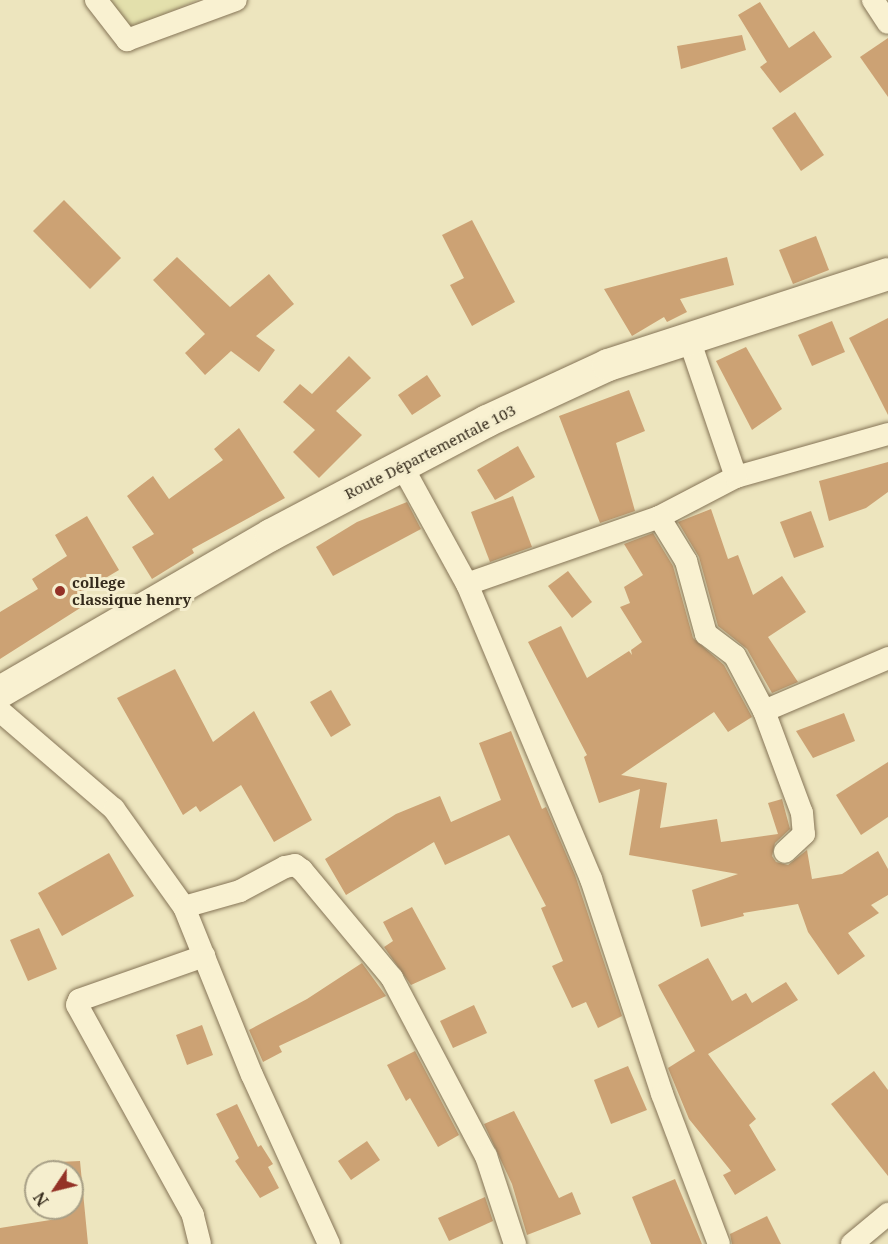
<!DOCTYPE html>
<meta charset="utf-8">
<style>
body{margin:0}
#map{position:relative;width:888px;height:1244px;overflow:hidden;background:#ede5be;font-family:"Noto Serif",serif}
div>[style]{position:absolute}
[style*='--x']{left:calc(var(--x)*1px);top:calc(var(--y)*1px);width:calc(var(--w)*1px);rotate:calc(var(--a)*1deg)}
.farmland>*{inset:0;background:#e3e0ac}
.building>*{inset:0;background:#cca274}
.roads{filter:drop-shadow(0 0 2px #867557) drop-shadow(0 0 2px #867557)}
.street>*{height:22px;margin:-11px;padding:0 11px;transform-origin:11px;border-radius:11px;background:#f9f1d1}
.secondary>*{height:32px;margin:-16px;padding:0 16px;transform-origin:16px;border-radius:16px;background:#f9f1d1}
.dots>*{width:16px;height:16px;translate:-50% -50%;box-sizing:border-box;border:3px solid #f5eece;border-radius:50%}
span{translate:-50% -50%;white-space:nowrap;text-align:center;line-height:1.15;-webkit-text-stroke:6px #f5eece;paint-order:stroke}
.street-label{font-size:15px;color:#352b1c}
.poi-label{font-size:15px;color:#352b1c;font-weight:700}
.left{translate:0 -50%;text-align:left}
.north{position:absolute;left:24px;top:1160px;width:60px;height:60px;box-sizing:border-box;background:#f5eece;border:2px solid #a8a087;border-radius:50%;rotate:235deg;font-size:16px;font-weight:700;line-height:24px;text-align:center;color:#352b1c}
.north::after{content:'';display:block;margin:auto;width:21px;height:27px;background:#943227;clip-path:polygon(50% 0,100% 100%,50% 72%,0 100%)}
</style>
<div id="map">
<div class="farmland">
<i style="clip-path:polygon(106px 0,197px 0,129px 30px)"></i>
</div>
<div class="building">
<i style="clip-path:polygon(760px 2px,789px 48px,814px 31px,832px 57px,780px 93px,760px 67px,767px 62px,738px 15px)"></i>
<i style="clip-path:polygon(742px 35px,746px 50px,681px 69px,677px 46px)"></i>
<i style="clip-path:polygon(888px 38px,888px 97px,860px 57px)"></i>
<i style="clip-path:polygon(795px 112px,824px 155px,801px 171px,772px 128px)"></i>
<i style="clip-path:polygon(64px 200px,121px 258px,90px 289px,33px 231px)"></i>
<i style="clip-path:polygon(472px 220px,515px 302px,472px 326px,450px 285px,464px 278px,442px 235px)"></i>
<i style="clip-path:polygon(816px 236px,829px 270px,793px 284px,779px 250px)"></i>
<i style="clip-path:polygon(177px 257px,230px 307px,269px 274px,294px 304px,256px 336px,275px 350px,259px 372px,231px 351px,205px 375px,185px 353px,205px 334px,153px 280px)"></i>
<i style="clip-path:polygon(727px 257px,734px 285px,680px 299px,687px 312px,667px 322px,664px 317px,632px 336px,604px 289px)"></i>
<i style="clip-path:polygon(888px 318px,888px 415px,849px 338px)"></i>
<i style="clip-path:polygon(832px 321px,845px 352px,812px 366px,798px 335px)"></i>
<i style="clip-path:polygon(746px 347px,782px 409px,752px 430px,716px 361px)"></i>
<i style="clip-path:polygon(349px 356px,371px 378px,336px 411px,362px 435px,319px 478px,293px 452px,315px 430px,283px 402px,300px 384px,312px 394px)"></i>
<i style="clip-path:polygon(427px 375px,441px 396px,412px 415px,398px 395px)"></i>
<i style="clip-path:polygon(629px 390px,645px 431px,616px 443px,635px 511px,600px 523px,559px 416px)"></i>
<i style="clip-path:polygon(239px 428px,285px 498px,192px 549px,194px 553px,152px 579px,132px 547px,154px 534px,127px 496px,153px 476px,169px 499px,223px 460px,214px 449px)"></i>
<i style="clip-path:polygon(518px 446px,535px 477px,495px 500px,477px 470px)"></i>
<i style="clip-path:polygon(888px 462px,888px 492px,866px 508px,829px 521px,819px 481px)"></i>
<i style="clip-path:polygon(513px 496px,532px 547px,490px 562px,471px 512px)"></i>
<i style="clip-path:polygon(407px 502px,421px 529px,333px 576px,316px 547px,357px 522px)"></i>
<i style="clip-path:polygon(711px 509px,728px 559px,738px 555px,753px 595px,782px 576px,806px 612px,768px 637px,798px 682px,772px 693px,747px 649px,718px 626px,699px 557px,678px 522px)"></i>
<i style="clip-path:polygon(811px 511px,824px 547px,794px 558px,780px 522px)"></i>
<i style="clip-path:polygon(87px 516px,119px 570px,82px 592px,88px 603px,0 659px,0 612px,38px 589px,32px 579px,67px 556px,55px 535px)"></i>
<i style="clip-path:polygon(653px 533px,673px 566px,693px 638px,724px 665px,752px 717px,728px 732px,714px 712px,621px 775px,667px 783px,660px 828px,717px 819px,721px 842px,778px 834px,768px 803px,782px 799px,790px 829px,775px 843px,772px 856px,776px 862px,788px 865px,807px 850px,812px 879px,842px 874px,878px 851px,888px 869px,888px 895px,871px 905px,879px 913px,848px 933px,865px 956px,838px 975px,808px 932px,798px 904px,743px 913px,744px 916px,701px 927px,692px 890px,738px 874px,629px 855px,640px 789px,599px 803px,584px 757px,587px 755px,528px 642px,561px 626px,587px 678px,629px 651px,632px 655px,631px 650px,642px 642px,620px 607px,630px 603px,624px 587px,643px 575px,624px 544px)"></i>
<i style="clip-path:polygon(568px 571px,592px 602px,572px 618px,548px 586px)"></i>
<i style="clip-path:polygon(175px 669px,213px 742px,254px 711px,312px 820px,274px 842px,241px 785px,200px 812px,196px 806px,183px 815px,117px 698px)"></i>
<i style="clip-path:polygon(331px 690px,351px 725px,331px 737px,310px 702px)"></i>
<i style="clip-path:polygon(844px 713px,855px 741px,813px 758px,796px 731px)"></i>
<i style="clip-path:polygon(511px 731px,542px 809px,546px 807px,575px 875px,622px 1016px,598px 1028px,586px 1002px,572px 1008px,552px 966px,563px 961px,541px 908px,546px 906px,509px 835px,445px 865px,434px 842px,346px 895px,325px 859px,396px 814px,440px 796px,451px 822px,501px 800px,479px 743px)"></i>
<i style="clip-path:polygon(888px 762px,888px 817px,861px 835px,836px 795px)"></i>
<i style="clip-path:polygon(109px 853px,134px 896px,62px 936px,38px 893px)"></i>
<i style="clip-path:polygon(412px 907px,446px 969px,411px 985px,384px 947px,393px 941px,383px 922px)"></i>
<i style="clip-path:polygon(39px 928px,57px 969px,28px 981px,10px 940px)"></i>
<i style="clip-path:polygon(708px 958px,732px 1001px,746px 993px,752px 1003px,786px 982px,798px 1000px,708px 1054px,756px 1119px,749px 1125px,776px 1170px,735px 1195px,723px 1175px,731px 1171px,689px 1119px,668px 1068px,695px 1051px,658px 985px)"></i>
<i style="clip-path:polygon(362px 963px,386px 996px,279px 1046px,282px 1052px,263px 1062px,249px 1030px,307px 999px)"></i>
<i style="clip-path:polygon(474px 1005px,487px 1033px,453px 1048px,440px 1021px)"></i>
<i style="clip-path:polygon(202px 1025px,213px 1055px,187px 1065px,176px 1035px)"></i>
<i style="clip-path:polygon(415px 1051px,459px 1135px,438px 1147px,410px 1098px,406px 1101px,387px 1065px)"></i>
<i style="clip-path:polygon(628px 1066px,647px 1110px,611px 1124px,594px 1080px)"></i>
<i style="clip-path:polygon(874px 1071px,888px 1090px,888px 1176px,831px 1104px)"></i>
<i style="clip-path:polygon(237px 1104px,258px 1147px,261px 1145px,273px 1164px,268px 1167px,279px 1188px,260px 1198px,235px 1161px,239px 1158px,216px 1114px)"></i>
<i style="clip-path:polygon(514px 1111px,559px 1198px,572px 1192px,581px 1214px,527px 1235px,512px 1184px,484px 1124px)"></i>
<i style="clip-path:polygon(367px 1141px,380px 1160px,351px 1180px,338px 1161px)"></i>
<i style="clip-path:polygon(80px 1161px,88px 1244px,0 1244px,0 1228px,63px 1218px,62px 1208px,72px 1208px,72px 1172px,59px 1172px,58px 1162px)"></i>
<i style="clip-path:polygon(675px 1179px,702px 1244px,651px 1244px,632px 1197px)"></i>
<i style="clip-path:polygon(485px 1197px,493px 1221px,449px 1241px,438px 1218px)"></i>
<i style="clip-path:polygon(767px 1216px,781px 1244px,732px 1244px,730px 1234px)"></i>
</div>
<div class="roads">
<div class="street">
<i style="--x:96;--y:0;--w:51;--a:52.2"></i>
<i style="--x:127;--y:40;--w:116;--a:-20.2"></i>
<i style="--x:873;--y:0;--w:27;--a:57"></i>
<i style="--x:402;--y:466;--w:135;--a:61.2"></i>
<i style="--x:467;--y:584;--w:320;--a:67.2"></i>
<i style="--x:591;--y:879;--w:226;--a:71.7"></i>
<i style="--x:662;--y:1094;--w:160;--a:69.2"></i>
<i style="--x:736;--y:477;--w:158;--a:-15.8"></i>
<i style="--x:659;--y:517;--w:87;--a:-27.5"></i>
<i style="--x:736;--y:477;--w:146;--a:-108.8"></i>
<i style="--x:467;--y:584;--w:203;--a:-19.2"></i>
<i style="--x:659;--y:517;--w:52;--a:58.5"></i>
<i style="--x:686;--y:561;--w:76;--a:74.7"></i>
<i style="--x:706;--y:634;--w:36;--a:37"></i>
<i style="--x:735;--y:656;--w:62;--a:62.2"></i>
<i style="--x:764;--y:711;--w:109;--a:69.6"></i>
<i style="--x:802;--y:813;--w:21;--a:85"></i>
<i style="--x:804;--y:834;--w:26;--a:137"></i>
<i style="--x:0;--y:711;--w:150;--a:40.7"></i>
<i style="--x:114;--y:809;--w:120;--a:54.5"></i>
<i style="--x:184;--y:907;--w:181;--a:68"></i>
<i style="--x:252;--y:1075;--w:186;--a:65.5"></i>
<i style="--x:764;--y:711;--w:135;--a:-23.1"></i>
<i style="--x:184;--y:907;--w:58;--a:-15.9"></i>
<i style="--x:240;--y:891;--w:51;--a:-28.1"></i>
<i style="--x:285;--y:867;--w:10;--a:-11"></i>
<i style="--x:295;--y:865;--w:9;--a:36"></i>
<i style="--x:302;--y:870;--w:141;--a:50.2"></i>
<i style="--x:392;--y:978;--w:201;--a:62.2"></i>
<i style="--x:486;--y:1156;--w:93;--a:71.8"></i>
<i style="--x:200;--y:1244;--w:30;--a:-104"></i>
<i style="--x:193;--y:1215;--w:240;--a:-118.9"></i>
<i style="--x:77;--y:1005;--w:5;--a:-68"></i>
<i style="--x:79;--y:1000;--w:133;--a:-19.4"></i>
<i style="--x:852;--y:1244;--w:47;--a:-39.8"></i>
</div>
<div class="secondary">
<i style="--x:0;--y:692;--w:313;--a:-30.1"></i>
<i style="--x:271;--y:535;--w:244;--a:-27.8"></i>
<i style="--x:487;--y:421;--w:133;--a:-24.8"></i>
<i style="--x:608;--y:365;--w:294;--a:-18"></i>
</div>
</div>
<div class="dots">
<i style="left:60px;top:591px;background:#943227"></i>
</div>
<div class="street-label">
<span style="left:430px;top:452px;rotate:-27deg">Route Départementale 103</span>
</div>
<div class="poi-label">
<span class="left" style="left:72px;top:591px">college<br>classique henry</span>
</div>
<div class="north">N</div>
</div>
